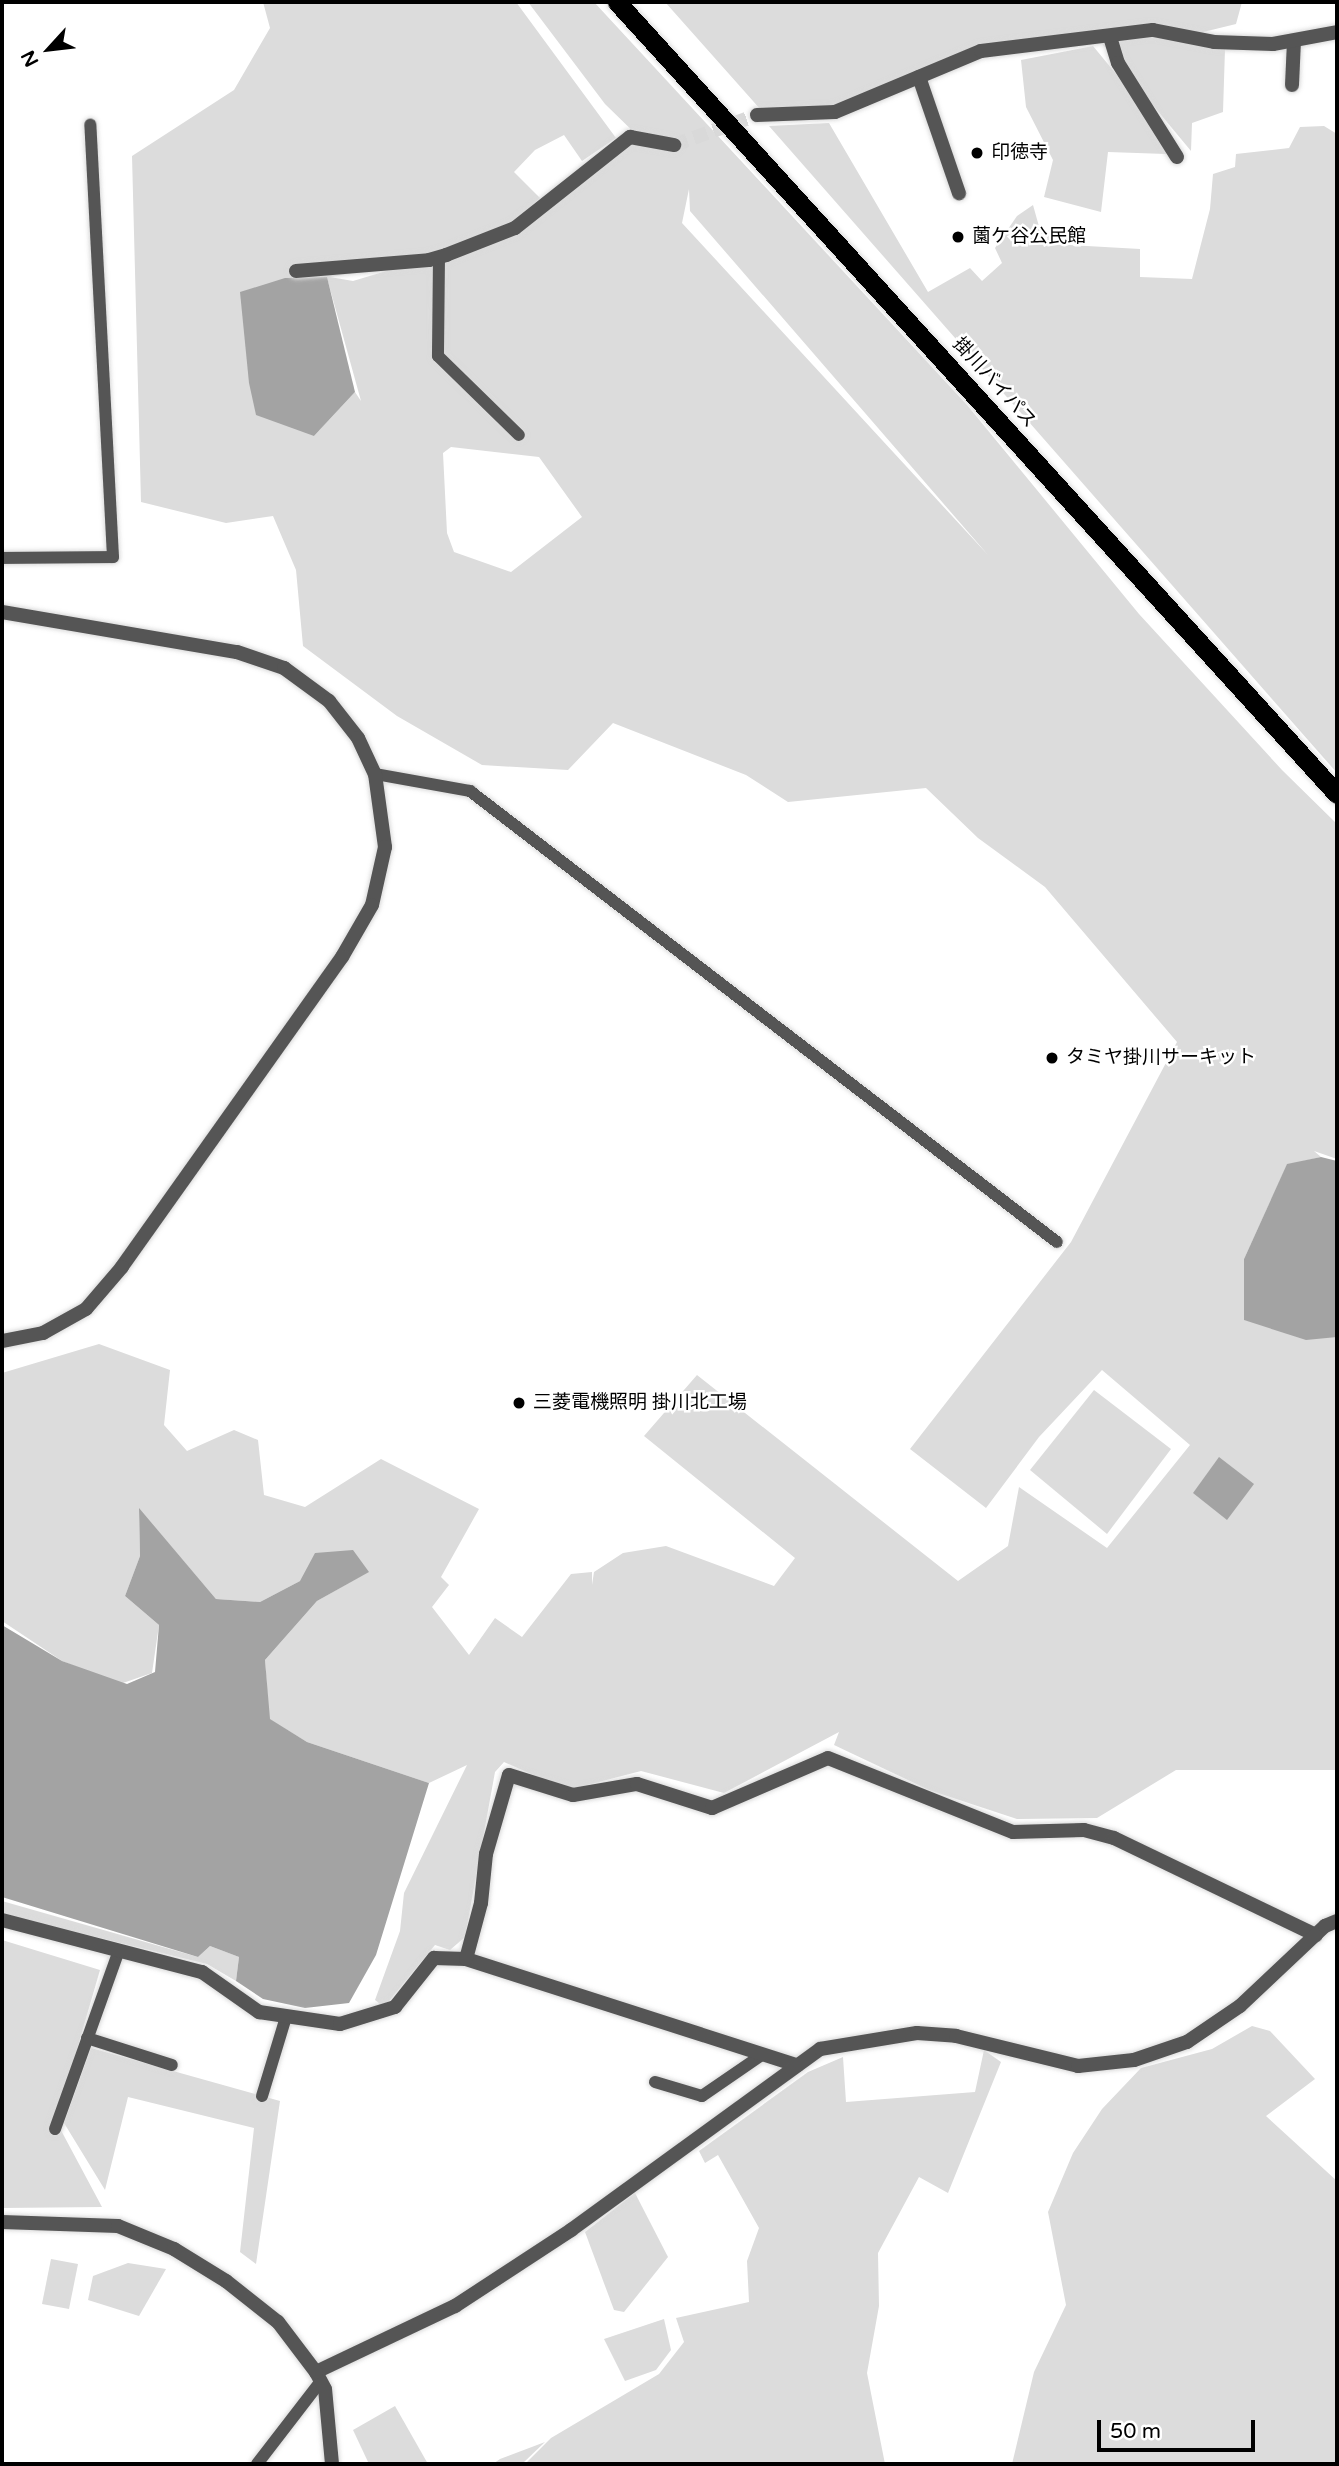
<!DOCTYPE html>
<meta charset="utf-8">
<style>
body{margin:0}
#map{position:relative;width:1339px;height:2466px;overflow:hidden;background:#fff;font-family:"Varela Round","Noto Sans JP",sans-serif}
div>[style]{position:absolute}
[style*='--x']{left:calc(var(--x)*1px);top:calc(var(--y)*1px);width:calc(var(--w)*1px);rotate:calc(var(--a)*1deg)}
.green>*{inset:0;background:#dcdcdc}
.water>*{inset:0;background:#a3a3a3}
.minor-tunnel>*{height:14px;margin-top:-7px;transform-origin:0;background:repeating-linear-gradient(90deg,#d9d9d9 0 14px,transparent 0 21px)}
.roads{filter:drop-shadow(0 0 2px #dbdbdb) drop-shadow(0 0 2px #dbdbdb)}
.service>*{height:12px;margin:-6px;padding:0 6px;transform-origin:6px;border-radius:6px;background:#555}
.minor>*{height:14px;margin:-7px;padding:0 7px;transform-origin:7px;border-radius:7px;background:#555}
.tertiary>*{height:14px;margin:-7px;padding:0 7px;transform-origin:7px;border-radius:7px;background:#555}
.trunk>*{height:19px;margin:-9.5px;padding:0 9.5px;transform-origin:9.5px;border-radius:9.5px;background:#000}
.dots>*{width:19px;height:19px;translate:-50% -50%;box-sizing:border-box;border:4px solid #fff;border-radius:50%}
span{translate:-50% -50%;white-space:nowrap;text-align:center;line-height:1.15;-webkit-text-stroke:5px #fff;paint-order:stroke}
.poi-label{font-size:19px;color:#000}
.left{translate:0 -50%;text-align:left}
.street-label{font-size:19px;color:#000}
.frame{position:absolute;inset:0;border:4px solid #000;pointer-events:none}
.north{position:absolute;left:14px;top:14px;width:70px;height:70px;-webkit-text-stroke:5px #fff;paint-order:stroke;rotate:243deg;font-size:19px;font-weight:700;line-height:28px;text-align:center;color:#000}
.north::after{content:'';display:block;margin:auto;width:24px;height:32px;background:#000;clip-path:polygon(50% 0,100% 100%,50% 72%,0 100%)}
.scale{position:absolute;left:1097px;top:2420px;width:158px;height:32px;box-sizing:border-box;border:4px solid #000;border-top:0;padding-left:9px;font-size:21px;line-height:24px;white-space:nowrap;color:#000;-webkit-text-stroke:5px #fff;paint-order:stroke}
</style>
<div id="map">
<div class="green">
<i style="clip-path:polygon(evenodd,263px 2px,516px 2px,616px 138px,582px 161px,564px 135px,535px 150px,514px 172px,540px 198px,508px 228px,630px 137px,644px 142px,605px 104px,528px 2px,594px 2px,967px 405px,1139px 614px,1282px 770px,1337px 824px,1337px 1159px,1314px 1151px,1321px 1157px,1287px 1165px,1244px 1259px,1245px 1320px,1337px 1336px,1337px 1770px,1176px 1770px,1097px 1818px,1017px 1819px,929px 1790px,834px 1745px,839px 1732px,724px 1793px,641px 1771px,568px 1790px,504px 1762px,495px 1772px,465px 1937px,450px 1950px,435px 1945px,384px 2007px,375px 2000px,400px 1931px,404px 1893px,467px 1765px,429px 1783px,307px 1742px,269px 1719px,265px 1660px,317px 1601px,368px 1572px,300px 1581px,260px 1602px,216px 1599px,139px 1509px,140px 1556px,125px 1596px,159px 1625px,152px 1673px,120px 1684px,62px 1661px,2px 1621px,2px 1373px,99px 1344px,170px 1370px,164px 1425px,187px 1451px,234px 1430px,258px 1440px,264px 1495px,305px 1507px,381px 1459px,479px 1509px,441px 1577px,449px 1585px,432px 1607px,469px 1655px,495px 1618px,522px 1637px,571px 1574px,592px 1572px,592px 1585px,594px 1572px,623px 1553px,666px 1546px,774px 1586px,795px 1558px,644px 1436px,697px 1375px,958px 1581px,1008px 1546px,1019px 1487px,1107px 1548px,1190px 1445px,1102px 1370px,1039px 1437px,986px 1508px,910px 1449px,1071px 1242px,1177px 1042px,1045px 887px,978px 838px,926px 788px,788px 802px,746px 775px,613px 723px,568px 770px,482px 765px,397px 716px,303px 646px,296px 570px,273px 516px,226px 523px,141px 502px,132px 156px,234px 90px,270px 28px,263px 2px,689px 189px,690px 211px,988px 555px,682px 223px,689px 189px,263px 2px,413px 263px,353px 281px,330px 277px,413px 263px,263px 2px,327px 278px,361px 401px,355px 392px,314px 436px,327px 278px,263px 2px,451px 447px,539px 457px,582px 517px,511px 572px,454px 552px,447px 533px,443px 453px,451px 447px)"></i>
<i style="clip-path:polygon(665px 2px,1242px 2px,1236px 24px,1195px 34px,1156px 28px,981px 51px,834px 109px,761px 110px)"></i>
<i style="clip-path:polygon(1153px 30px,1225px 49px,1223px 112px,1192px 123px,1191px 151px,1098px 39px)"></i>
<i style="clip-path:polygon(1093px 46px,1173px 143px,1166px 154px,1108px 152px,1101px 212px,1044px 197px,1053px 160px,1026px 107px,1021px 60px)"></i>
<i style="clip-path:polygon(829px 123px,928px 292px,970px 268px,982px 281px,1002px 263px,995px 248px,1017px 216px,1033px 205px,1040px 230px,1069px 245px,1140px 249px,1140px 277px,1192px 279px,1210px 209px,1213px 174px,1235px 167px,1236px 154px,1289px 148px,1300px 127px,1324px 126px,1337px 134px,1337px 773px,769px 126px)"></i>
<i style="clip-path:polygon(1094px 1390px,1171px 1449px,1107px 1534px,1030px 1470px)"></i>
<i style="clip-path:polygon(2px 1901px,198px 1957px,210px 1946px,239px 1957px,236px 1981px,207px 1964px,2px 1914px)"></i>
<i style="clip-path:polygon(2px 1940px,100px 1970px,56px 2121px,102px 2207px,2px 2208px)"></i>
<i style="clip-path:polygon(1252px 2026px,1270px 2031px,1315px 2079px,1266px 2116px,1337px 2181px,1337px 2464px,1012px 2464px,1034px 2372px,1066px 2305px,1048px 2212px,1073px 2153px,1102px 2109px,1141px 2068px,1212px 2049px)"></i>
<i style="clip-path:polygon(91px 2048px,280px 2101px,256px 2264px,240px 2252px,254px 2128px,128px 2097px,105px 2190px,64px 2123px)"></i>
<i style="clip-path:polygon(984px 2050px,1001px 2062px,948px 2193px,919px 2177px,878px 2253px,879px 2306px,867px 2373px,885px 2464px,525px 2464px,551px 2438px,659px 2374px,684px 2342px,676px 2318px,749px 2302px,747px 2261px,759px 2228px,718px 2155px,705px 2163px,699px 2151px,808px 2072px,843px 2057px,846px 2102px,975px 2092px)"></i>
<i style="clip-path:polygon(635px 2193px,668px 2257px,624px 2312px,614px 2310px,585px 2232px)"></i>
<i style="clip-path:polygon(51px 2259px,78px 2264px,69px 2309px,42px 2304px)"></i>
<i style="clip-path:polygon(128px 2263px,166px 2269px,139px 2316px,88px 2300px,93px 2276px)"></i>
<i style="clip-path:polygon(664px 2319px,671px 2350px,656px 2370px,625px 2381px,604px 2339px)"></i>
<i style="clip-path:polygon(395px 2406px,428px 2464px,369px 2464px,353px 2430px)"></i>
<i style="clip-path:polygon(545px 2442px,522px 2464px,493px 2464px,500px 2459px)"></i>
</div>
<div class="water">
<i style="clip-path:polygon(327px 277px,355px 392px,314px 436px,256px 415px,249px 383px,240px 292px,285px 278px)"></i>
<i style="clip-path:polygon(1321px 1157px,1337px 1161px,1337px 1337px,1306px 1340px,1244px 1320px,1244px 1259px,1287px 1164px)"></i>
<i style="clip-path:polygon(1219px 1457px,1254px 1484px,1227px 1520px,1193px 1493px)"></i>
<i style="clip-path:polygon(139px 1508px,216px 1599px,260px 1602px,300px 1581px,315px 1553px,353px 1550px,369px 1572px,317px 1601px,265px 1660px,270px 1719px,307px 1742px,429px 1783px,376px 1955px,349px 2003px,305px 2008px,263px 1999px,236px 1981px,239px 1957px,210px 1946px,198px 1957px,2px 1897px,2px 1625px,62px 1661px,127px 1684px,155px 1672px,159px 1625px,125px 1596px,140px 1556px)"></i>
</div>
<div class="minor-tunnel">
<i style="--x:674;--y:145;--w:88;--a:-19.9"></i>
</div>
<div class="roads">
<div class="service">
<i style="--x:439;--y:257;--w:99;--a:90.6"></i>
<i style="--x:438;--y:356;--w:113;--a:44.3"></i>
<i style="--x:2;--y:558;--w:111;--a:-0.5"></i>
<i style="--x:113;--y:557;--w:433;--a:-93"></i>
<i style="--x:375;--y:774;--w:97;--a:10.1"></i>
<i style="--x:470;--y:791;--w:740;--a:37.54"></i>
<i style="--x:87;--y:2038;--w:89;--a:17.6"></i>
<i style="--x:655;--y:2082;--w:49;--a:16.6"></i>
<i style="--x:702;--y:2096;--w:74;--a:-34.5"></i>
<i style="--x:262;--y:2096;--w:83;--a:-73.1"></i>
<i style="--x:55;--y:2129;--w:187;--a:-70.3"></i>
<i style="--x:257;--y:2464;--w:105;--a:-52.4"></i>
</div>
<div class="minor">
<i style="--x:1110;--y:37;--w:27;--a:73"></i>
<i style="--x:1118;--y:63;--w:111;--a:57.9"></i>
<i style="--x:919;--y:77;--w:123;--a:71"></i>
<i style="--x:1292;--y:85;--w:44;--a:-87.4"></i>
<i style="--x:757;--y:115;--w:78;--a:-2.2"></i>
<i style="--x:835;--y:112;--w:158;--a:-22.7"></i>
<i style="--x:981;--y:51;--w:173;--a:-7"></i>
<i style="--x:1153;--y:30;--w:62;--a:11.1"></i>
<i style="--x:1214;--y:42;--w:59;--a:1.9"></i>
<i style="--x:1273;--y:44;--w:65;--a:-10.6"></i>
<i style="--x:296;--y:271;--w:133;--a:-4.7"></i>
<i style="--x:429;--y:260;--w:18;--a:-16"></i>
<i style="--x:446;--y:255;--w:74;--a:-21.4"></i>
<i style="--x:515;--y:228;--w:147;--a:-38.4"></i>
<i style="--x:630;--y:137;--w:45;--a:10.3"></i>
<i style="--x:2;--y:1920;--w:207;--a:14.6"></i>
<i style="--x:202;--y:1972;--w:70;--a:35.1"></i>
<i style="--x:259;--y:2012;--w:82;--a:8.4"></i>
<i style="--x:340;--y:2024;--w:58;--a:-17.2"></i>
<i style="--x:395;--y:2007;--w:63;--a:-51.5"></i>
<i style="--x:434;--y:1958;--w:32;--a:2"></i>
<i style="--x:466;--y:1959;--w:348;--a:17.8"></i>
<i style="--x:466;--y:1959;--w:58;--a:-75"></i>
<i style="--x:481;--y:1903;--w:49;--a:-84.2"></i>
<i style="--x:486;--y:1854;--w:82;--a:-73.8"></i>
<i style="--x:509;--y:1775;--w:67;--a:17.4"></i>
<i style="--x:573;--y:1795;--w:65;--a:-9.8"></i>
<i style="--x:637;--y:1784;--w:79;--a:17.7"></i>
<i style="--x:712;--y:1808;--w:126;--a:-23.3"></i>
<i style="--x:828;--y:1758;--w:199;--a:21.8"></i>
<i style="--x:1013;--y:1832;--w:71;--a:-1.6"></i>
<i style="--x:1084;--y:1830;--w:31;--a:15"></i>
<i style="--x:1114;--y:1838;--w:224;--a:25.7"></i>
<i style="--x:332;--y:2464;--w:75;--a:-95.3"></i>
<i style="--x:325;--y:2389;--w:19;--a:-118"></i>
<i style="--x:316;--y:2372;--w:154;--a:-25.4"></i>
<i style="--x:455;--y:2306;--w:139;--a:-33.2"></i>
<i style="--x:571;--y:2230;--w:308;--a:-36"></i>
<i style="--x:820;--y:2049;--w:98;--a:-9.4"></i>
<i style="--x:917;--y:2033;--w:39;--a:4"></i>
<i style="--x:956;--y:2036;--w:126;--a:13.8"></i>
<i style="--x:1078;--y:2066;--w:56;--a:-6.1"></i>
<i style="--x:1134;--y:2060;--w:56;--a:-18.8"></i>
<i style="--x:1187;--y:2042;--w:64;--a:-34.2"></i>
<i style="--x:1240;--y:2006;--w:117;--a:-43.3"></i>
<i style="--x:1325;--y:1926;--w:13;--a:-23"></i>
</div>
<div class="tertiary">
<i style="--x:2;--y:612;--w:238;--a:9.7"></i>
<i style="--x:237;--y:652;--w:50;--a:18.8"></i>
<i style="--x:284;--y:668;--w:56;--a:36.3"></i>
<i style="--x:329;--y:701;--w:47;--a:51.9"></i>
<i style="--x:358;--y:738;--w:40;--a:65"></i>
<i style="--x:375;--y:774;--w:74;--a:82.2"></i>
<i style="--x:385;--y:847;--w:59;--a:102.6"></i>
<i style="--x:372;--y:905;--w:60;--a:120"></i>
<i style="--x:342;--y:957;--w:380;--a:125.4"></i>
<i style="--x:122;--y:1267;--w:55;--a:130.6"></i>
<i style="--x:86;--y:1309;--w:49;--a:150.8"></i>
<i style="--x:43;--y:1333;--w:42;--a:169"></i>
<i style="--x:2;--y:2222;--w:116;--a:2"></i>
<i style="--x:118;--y:2226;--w:61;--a:22.3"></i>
<i style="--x:174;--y:2249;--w:61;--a:31.6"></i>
<i style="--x:226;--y:2281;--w:66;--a:38.3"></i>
<i style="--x:278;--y:2322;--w:63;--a:52.8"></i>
</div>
<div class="trunk">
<i style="--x:617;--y:2;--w:1070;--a:47.73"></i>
</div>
</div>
<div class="dots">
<i style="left:977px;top:153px;background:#000"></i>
<i style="left:958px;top:237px;background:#000"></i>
<i style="left:1052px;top:1058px;background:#000"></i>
<i style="left:519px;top:1403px;background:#000"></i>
</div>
<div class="poi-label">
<span class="left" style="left:991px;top:153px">印徳寺</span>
<span class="left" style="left:972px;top:237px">薗ケ谷公民館</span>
<span class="left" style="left:1066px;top:1058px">タミヤ掛川サーキット</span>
<span class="left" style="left:533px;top:1403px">三菱電機照明 掛川北工場</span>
</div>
<div class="street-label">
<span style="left:994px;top:383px;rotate:48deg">掛川バイパス</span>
</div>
<div class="frame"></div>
<div class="north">N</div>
<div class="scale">50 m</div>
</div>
